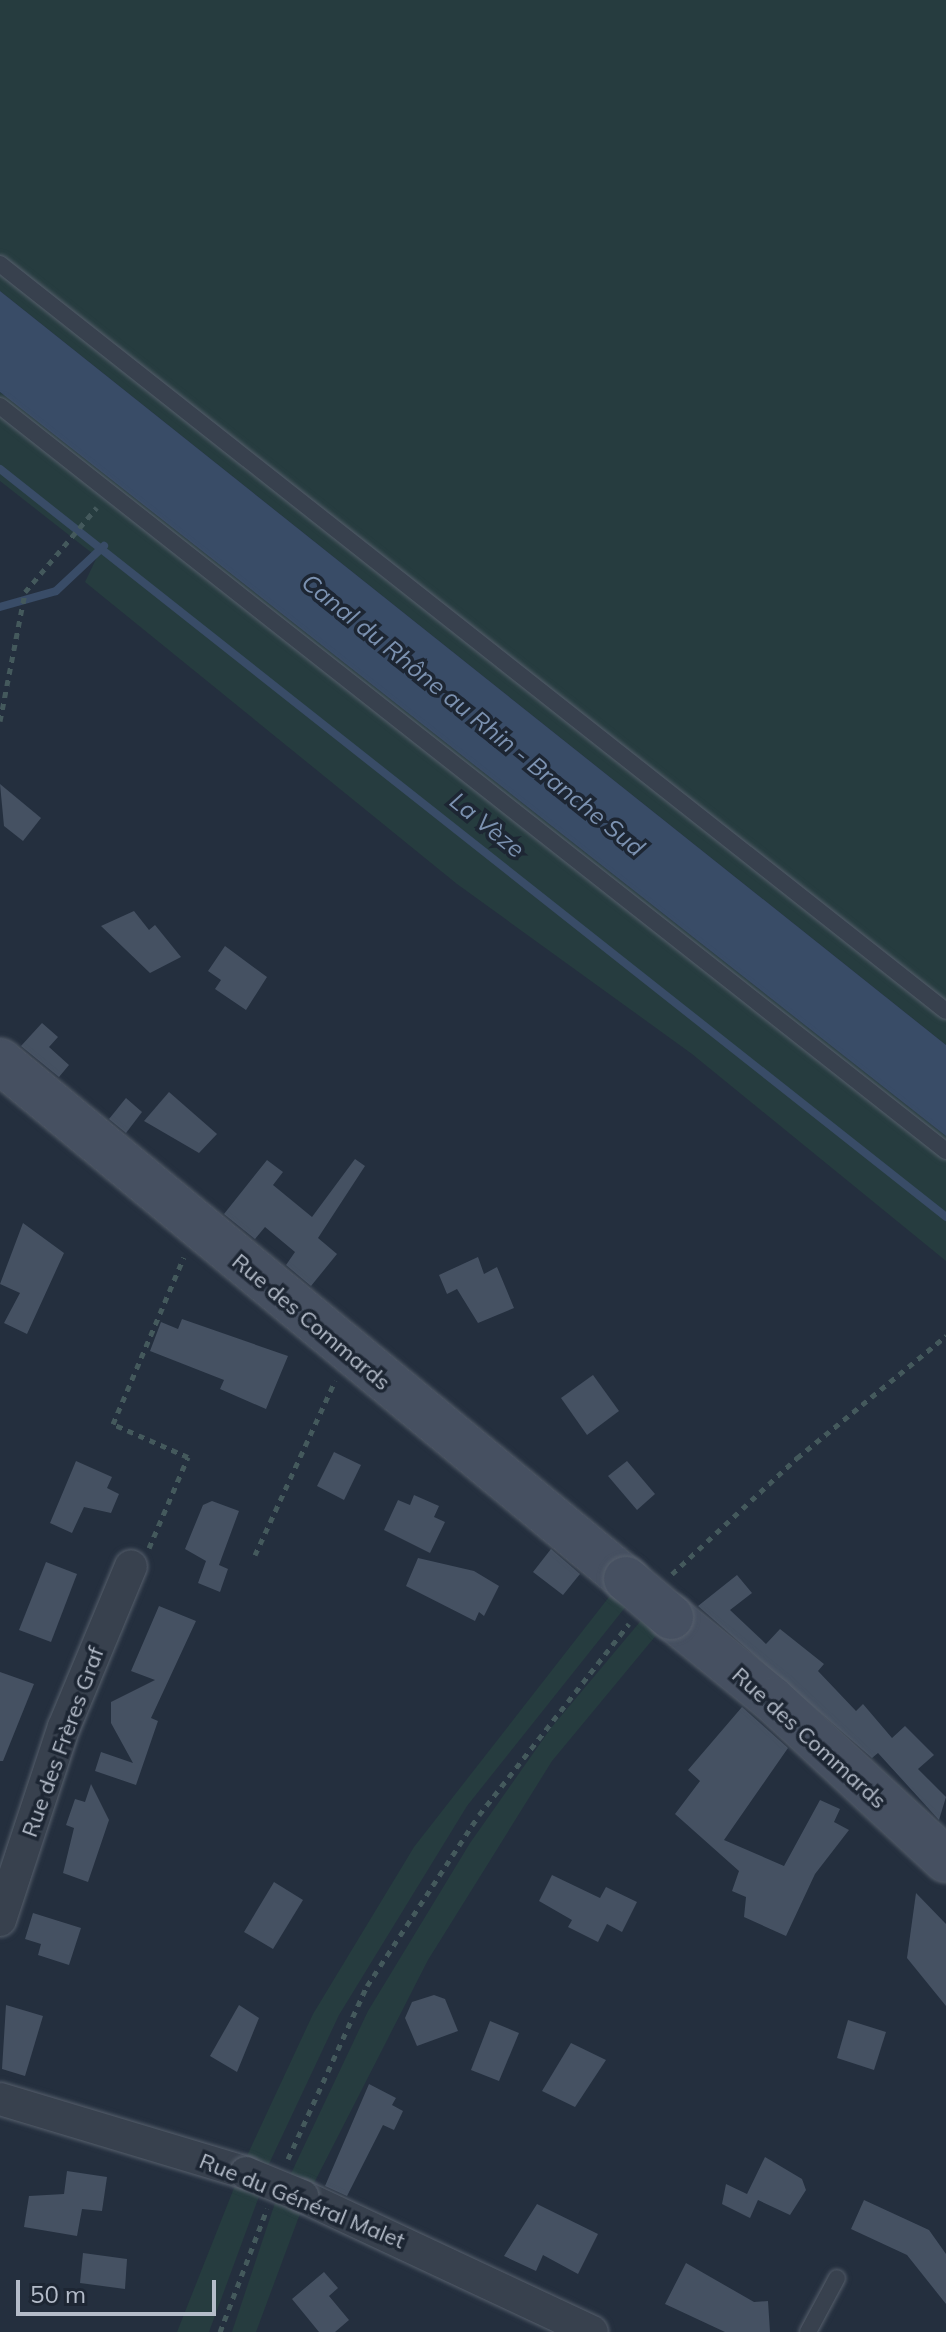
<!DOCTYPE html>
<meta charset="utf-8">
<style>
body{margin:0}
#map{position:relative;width:946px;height:2332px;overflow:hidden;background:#242f3e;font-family:Mulish,sans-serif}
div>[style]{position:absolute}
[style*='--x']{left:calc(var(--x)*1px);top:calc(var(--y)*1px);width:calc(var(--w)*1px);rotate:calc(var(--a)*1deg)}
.green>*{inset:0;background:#263c3f}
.water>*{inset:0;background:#394c67}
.stream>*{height:8px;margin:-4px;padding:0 4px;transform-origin:4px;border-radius:4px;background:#394c67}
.building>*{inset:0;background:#455162}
.path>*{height:5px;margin-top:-2.5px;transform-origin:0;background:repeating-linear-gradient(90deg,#44595c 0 6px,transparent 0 12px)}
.roads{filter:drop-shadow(0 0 2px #565f6c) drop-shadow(0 0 2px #565f6c)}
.lane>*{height:16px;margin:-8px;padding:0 8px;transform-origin:8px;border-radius:8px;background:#38414e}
.street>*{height:32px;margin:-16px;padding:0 16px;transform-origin:16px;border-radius:16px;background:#38414e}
.secondary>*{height:44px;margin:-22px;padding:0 22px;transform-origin:22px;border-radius:22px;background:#465061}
.bridges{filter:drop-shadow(0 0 2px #565f6c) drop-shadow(0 0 2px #565f6c)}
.street-bridge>*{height:32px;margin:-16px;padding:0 16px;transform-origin:16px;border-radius:16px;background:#38414e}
.secondary-bridge>*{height:44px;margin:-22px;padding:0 22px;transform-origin:22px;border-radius:22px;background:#465061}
span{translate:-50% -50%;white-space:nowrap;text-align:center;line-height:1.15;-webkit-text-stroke:7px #1d2633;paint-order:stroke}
.street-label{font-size:22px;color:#b4bcc9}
.water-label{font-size:24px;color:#7c92b1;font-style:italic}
.scale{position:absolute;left:16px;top:2280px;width:200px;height:36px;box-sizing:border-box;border:4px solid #b4bcc9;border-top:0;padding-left:10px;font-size:24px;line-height:28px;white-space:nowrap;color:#b4bcc9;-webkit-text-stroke:6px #1d2633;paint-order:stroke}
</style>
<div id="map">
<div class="green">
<i style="clip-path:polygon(0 0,946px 0,946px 1045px,0 291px)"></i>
<i style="clip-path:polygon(0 392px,946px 1136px,946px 1261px,692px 1054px,457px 884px,85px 582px,97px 557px,0 481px)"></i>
<i style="clip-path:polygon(616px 1588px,631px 1600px,467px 1806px,339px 2015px,267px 2168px,245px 2160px,313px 2014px,414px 1847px)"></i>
<i style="clip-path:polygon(644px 1617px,658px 1633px,552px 1761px,428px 1960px,310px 2191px,287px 2182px,368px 2011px,470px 1843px,551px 1728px)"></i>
<i style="clip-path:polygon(236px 2183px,261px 2191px,209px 2332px,177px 2332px)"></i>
<i style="clip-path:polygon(276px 2200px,301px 2211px,256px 2332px,232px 2332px)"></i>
</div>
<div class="water">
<i style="clip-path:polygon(0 291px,946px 1045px,946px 1136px,0 392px)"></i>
</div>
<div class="stream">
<i style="--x:0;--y:469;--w:1206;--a:38.33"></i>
<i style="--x:0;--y:607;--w:58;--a:-15.9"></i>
<i style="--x:56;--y:591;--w:66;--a:-43.2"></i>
</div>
<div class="building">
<i style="clip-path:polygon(0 784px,41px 818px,23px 841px,4px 826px)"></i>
<i style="clip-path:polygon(134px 911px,149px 930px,155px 925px,181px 957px,150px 973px,101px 926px)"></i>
<i style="clip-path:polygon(225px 946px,267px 977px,246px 1010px,215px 989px,221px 980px,208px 971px)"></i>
<i style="clip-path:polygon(42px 1023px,58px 1037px,49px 1047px,69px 1065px,59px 1077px,21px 1046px)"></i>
<i style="clip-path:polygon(169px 1092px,217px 1134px,199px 1153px,144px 1121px)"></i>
<i style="clip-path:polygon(126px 1098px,142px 1112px,126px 1133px,109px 1119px)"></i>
<i style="clip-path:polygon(355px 1159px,365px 1166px,318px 1238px,337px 1254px,311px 1286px,286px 1265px,295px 1252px,265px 1227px,255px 1239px,224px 1214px,267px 1160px,283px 1172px,273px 1185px,312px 1217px)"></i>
<i style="clip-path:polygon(23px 1223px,64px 1253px,27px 1334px,4px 1323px,20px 1293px,0 1284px)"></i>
<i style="clip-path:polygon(478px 1257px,484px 1274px,497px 1267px,514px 1308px,478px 1323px,457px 1289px,447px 1294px,439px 1275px)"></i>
<i style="clip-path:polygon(182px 1319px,288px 1356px,266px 1409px,220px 1389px,224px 1380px,150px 1351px,161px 1322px,178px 1329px)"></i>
<i style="clip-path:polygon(593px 1375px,619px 1411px,587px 1435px,561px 1398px)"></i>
<i style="clip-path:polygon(334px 1452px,361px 1465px,344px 1500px,317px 1486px)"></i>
<i style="clip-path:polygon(76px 1461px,112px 1477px,107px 1488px,119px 1494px,111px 1513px,84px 1507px,72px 1533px,50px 1523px)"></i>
<i style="clip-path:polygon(627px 1461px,655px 1494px,637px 1510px,608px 1476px)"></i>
<i style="clip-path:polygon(414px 1495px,439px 1506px,434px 1517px,445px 1522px,430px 1553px,384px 1530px,398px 1500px,410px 1505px)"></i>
<i style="clip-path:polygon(212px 1501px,239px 1511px,219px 1565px,228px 1569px,220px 1592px,198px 1583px,206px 1561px,185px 1549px,203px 1505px)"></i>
<i style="clip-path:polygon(551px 1549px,580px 1574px,563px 1595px,533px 1572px)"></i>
<i style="clip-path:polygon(418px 1558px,474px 1571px,499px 1586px,484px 1616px,479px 1612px,475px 1621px,406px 1586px)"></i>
<i style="clip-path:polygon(46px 1562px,77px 1574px,51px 1642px,19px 1630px)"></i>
<i style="clip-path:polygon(737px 1575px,752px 1593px,730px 1610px,766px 1644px,780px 1629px,824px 1664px,818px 1671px,856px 1711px,863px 1704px,892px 1738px,905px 1726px,934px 1755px,918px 1769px,946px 1797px,939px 1820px,878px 1753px,872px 1758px,698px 1606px)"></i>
<i style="clip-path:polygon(159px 1606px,196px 1621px,151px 1718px,158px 1721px,136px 1785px,95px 1771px,101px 1752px,133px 1763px,111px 1723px,111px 1702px,155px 1680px,131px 1671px)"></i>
<i style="clip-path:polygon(0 1672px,34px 1684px,3px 1761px,0 1761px)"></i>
<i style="clip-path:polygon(742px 1707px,788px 1748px,724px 1840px,784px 1866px,820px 1800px,840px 1809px,834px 1822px,849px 1830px,815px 1874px,786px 1936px,744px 1917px,746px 1897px,732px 1891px,739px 1871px,675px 1814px,700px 1781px,688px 1770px)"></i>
<i style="clip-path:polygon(91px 1784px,109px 1820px,88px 1882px,63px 1873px,74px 1828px,66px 1825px,75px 1799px,85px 1802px)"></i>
<i style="clip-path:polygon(552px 1875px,600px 1898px,606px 1887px,637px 1902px,622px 1932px,607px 1924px,598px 1942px,568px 1927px,572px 1920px,539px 1901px)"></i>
<i style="clip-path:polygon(274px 1882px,303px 1900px,273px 1949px,244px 1932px)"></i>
<i style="clip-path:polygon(916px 1893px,946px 1924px,946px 2006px,907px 1958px)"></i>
<i style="clip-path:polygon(33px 1913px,81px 1928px,69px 1965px,38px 1955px,41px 1944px,25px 1939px)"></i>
<i style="clip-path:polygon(434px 1995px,445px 1999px,458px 2031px,417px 2046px,405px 2018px,412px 2002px)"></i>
<i style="clip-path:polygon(6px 2005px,43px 2016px,25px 2076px,2px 2069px)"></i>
<i style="clip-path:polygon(239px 2005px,259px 2018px,237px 2072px,210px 2056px)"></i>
<i style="clip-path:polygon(848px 2020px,886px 2032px,874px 2070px,837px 2058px)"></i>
<i style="clip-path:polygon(490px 2021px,519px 2033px,499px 2081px,471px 2070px)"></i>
<i style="clip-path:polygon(571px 2043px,606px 2060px,575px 2107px,542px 2091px)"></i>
<i style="clip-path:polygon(369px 2084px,396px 2098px,392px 2105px,403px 2111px,394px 2130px,383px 2125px,347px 2196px,325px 2186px)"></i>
<i style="clip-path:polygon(765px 2157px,802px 2179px,806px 2190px,790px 2215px,758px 2200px,750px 2218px,722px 2204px,726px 2184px,747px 2194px)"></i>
<i style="clip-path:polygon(67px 2171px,107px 2177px,102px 2211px,82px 2209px,77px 2236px,24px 2227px,29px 2196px,64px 2194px)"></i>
<i style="clip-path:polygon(864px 2200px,929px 2230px,946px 2254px,946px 2304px,907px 2255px,851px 2229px)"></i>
<i style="clip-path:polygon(537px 2204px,598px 2234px,578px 2274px,543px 2255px,536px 2271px,504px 2256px)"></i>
<i style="clip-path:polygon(83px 2253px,127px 2259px,125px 2289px,80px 2283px)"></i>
<i style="clip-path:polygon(686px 2263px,754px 2302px,768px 2301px,770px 2332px,725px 2332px,665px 2304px)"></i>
<i style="clip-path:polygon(324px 2272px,338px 2288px,329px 2296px,349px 2320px,335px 2332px,319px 2332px,292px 2299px)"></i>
</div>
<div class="path">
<i style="--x:0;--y:721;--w:131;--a:-79"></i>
<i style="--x:25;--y:592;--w:111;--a:-49.7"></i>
<i style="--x:149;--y:1548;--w:99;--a:-66.8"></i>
<i style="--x:188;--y:1457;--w:82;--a:-156.3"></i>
<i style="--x:113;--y:1424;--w:181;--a:-67"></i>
<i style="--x:255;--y:1555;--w:192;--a:-65.3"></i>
<i style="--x:672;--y:1574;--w:171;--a:-42.9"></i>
<i style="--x:797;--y:1458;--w:193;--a:-39.3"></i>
<i style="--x:288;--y:2159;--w:190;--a:-65.5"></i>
<i style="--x:367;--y:1986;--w:204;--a:-56.8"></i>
<i style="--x:479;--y:1815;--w:243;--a:-51.9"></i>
<i style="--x:220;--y:2332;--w:132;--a:-69.1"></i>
</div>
<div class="roads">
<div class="lane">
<i style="--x:0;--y:264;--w:1205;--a:38.3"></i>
<i style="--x:0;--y:406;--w:1204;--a:38.22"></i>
<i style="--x:808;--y:2332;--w:61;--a:-61.8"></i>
</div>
<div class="street">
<i style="--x:0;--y:1920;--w:203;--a:-71.7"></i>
<i style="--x:64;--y:1727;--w:174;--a:-67.4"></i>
<i style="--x:0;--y:2099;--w:257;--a:16.7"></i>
<i style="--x:302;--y:2196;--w:320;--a:25.1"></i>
</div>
<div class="secondary">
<i style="--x:0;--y:1061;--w:813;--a:39.61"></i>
<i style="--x:671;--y:1617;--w:130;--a:39.1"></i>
<i style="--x:772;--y:1699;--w:237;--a:42.8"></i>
</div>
</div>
<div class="bridges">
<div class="street-bridge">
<i style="--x:246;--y:2173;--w:61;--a:22.3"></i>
</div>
<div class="secondary-bridge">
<i style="--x:626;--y:1579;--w:59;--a:40.2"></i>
</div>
</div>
<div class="street-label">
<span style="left:311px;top:1322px;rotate:40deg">Rue des Commards</span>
<span style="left:809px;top:1738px;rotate:42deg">Rue des Commards</span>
<span style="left:63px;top:1742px;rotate:-70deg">Rue des Frères Graf</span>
<span style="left:302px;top:2201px;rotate:22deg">Rue du Général Malet</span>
</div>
<div class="water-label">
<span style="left:473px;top:715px;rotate:39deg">Canal du Rhône au Rhin - Branche Sud</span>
<span style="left:487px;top:825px;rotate:39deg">La Vèze</span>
</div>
<div class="scale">50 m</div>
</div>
